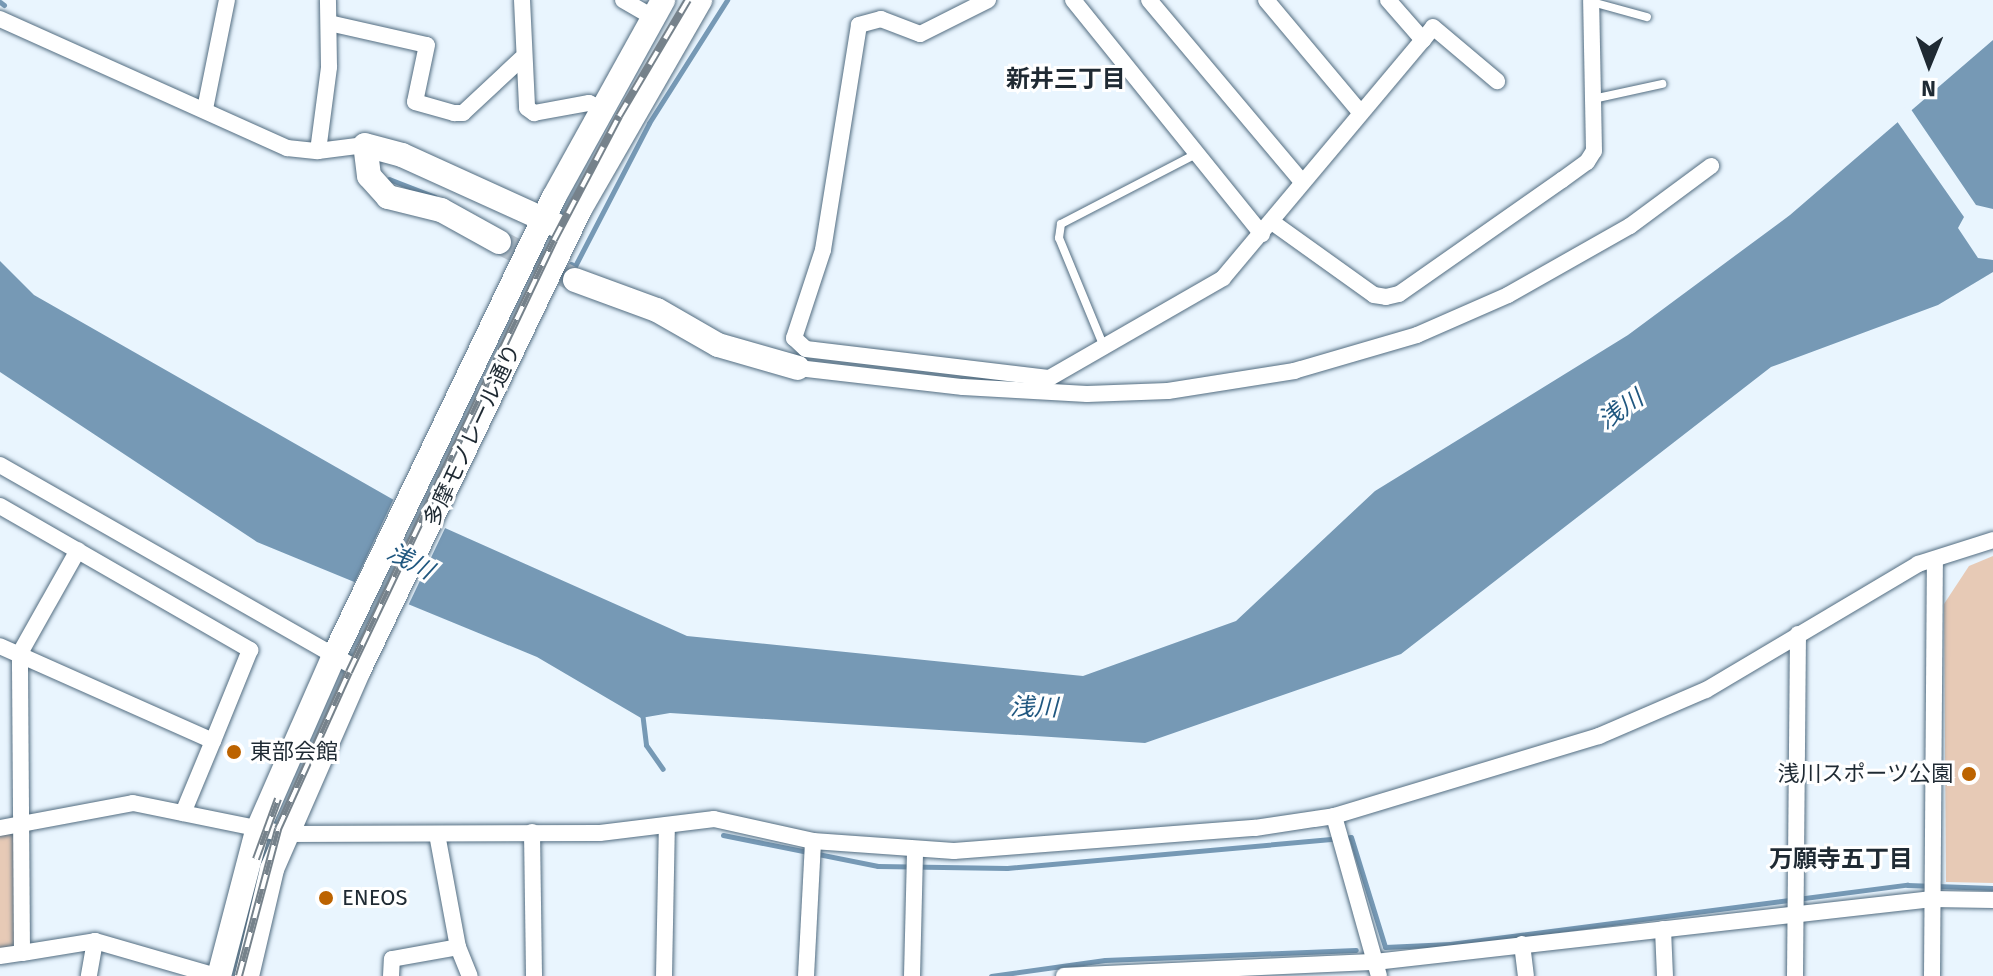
<!DOCTYPE html>
<meta charset="utf-8">
<style>
body{margin:0}
#map{position:relative;width:1993px;height:976px;overflow:hidden;background:#e9f5fe;font-family:"Fira Sans","Noto Sans JP",sans-serif}
div>[style]{position:absolute}
[style*='--x']{left:calc(var(--x)*1px);top:calc(var(--y)*1px);width:calc(var(--w)*1px);rotate:calc(var(--a)*1deg)}
.green>*{inset:0;background:#e7cab6}
.water>*{inset:0;background:#7699b5}
.pier>*{inset:0;background:#e9f5fe}
.stream>*{height:5px;margin:-2.5px;padding:0 2.5px;transform-origin:2.5px;border-radius:2.5px;background:#7699b5}
.secondary-tunnel>*{height:24px;margin-top:-12px;transform-origin:0;background:repeating-linear-gradient(90deg,#c1ccd5 0 24px,transparent 0 36px)}
.roads{filter:drop-shadow(0 0 2px #536d81) drop-shadow(0 0 2px #536d81)}
.lane>*{height:8px;margin:-4px;padding:0 4px;transform-origin:4px;border-radius:4px;background:#fff}
.street>*{height:16px;margin:-8px;padding:0 8px;transform-origin:8px;border-radius:8px;background:#fff}
.secondary>*{height:24px;margin:-12px;padding:0 12px;transform-origin:12px;border-radius:12px;background:#fff}
.rail>*{height:8px;margin-top:-4px;transform-origin:0;background:repeating-linear-gradient(90deg,#fff 0 15px,#76828b 0 30px);box-sizing:border-box;border-block:2px solid #76828b}
.dots>*{width:22px;height:22px;translate:-50% -50%;box-sizing:border-box;border:4px solid #fff;border-radius:50%}
span{translate:-50% -50%;white-space:nowrap;text-align:center;line-height:1.15;-webkit-text-stroke:6px #fff;paint-order:stroke}
.street-label{font-size:22px;color:#1f2a33}
.poi-label{font-size:22px;color:#1f2a33}
.left{translate:0 -50%;text-align:left}
.right{translate:-100% -50%;text-align:right}
.neighbourhood-label{font-size:24px;color:#1f2a33;font-weight:700}
.water-label{font-size:24px;color:#215880;font-style:italic}
.north{position:absolute;left:1889px;top:24px;width:80px;height:80px;-webkit-text-stroke:6px #fff;paint-order:stroke;rotate:181deg;font-size:22px;font-weight:700;line-height:32px;text-align:center;color:#1f2a33}
.north::after{content:'';display:block;margin:auto;width:28px;height:36px;background:#1f2a33;clip-path:polygon(50% 0,100% 100%,50% 72%,0 100%)}
</style>
<div id="map">
<div class="green">
<i style="clip-path:polygon(1993px 556px,1993px 883px,1946px 882px,1944px 604px,1969px 566px)"></i>
<i style="clip-path:polygon(0 828px,21px 828px,17px 948px,0 949px)"></i>
</div>
<div class="water">
<i style="clip-path:polygon(1993px 40px,1993px 272px,1938px 305px,1771px 367px,1401px 654px,1145px 743px,670px 713px,641px 718px,537px 657px,257px 542px,0 372px,0 261px,34px 295px,436px 524px,687px 636px,1083px 676px,1236px 621px,1375px 491px,1628px 335px,1790px 215px)"></i>
</div>
<div class="pier">
<i style="clip-path:polygon(1908px 105px,1976px 205px,1993px 209px,1993px 260px,1978px 258px,1958px 228px,1964px 217px,1894px 117px)"></i>
<i style="clip-path:polygon(395px 496px,447px 524px,407px 608px,353px 586px)"></i>
</div>
<div class="stream">
<i style="--x:0;--y:2;--w:5;--a:37"></i>
<i style="--x:389;--y:179;--w:49;--a:21.4"></i>
<i style="--x:571;--y:264;--w:4;--a:27"></i>
<i style="--x:575;--y:266;--w:161;--a:-62.6"></i>
<i style="--x:649;--y:123;--w:146;--a:-57.6"></i>
<i style="--x:642;--y:712;--w:33;--a:83"></i>
<i style="--x:646;--y:745;--w:29;--a:55"></i>
<i style="--x:723;--y:835;--w:158;--a:11.3"></i>
<i style="--x:878;--y:866;--w:129;--a:0.9"></i>
<i style="--x:1007;--y:868;--w:345;--a:-5.1"></i>
<i style="--x:1351;--y:837;--w:115;--a:72.8"></i>
<i style="--x:1385;--y:947;--w:65;--a:-2.6"></i>
<i style="--x:1450;--y:944;--w:461;--a:-7.4"></i>
<i style="--x:1907;--y:885;--w:86;--a:2"></i>
<i style="--x:991;--y:976;--w:115;--a:-8"></i>
<i style="--x:1105;--y:960;--w:251;--a:-2.3"></i>
</div>
<div class="secondary-tunnel">
<i style="--x:499;--y:242;--w:85;--a:26.6"></i>
</div>
<div class="roads">
<div class="lane">
<i style="--x:1592;--y:2;--w:57;--a:15.3"></i>
<i style="--x:1593;--y:99;--w:71;--a:-12.3"></i>
<i style="--x:1104;--y:347;--w:118;--a:-112.4"></i>
<i style="--x:1059;--y:238;--w:14;--a:-82"></i>
<i style="--x:1061;--y:224;--w:154;--a:-27.4"></i>
</div>
<div class="street">
<i style="--x:522;--y:0;--w:108;--a:87.3"></i>
<i style="--x:527;--y:108;--w:9;--a:36"></i>
<i style="--x:534;--y:113;--w:56;--a:-10.3"></i>
<i style="--x:589;--y:103;--w:12;--a:24"></i>
<i style="--x:623;--y:0;--w:34;--a:30"></i>
<i style="--x:988;--y:0;--w:76;--a:153.4"></i>
<i style="--x:920;--y:34;--w:42;--a:-159"></i>
<i style="--x:881;--y:19;--w:23;--a:165"></i>
<i style="--x:859;--y:25;--w:228;--a:99.1"></i>
<i style="--x:823;--y:250;--w:93;--a:108.2"></i>
<i style="--x:794;--y:338;--w:16;--a:43"></i>
<i style="--x:806;--y:349;--w:244;--a:6.8"></i>
<i style="--x:1073;--y:0;--w:301;--a:51.1"></i>
<i style="--x:1149;--y:0;--w:238;--a:49.9"></i>
<i style="--x:1266;--y:0;--w:145;--a:50"></i>
<i style="--x:1388;--y:0;--w:53;--a:48.8"></i>
<i style="--x:1423;--y:40;--w:16;--a:-52"></i>
<i style="--x:1433;--y:27;--w:84;--a:40.2"></i>
<i style="--x:0;--y:19;--w:315;--a:24.2"></i>
<i style="--x:287;--y:148;--w:31;--a:6"></i>
<i style="--x:318;--y:151;--w:47;--a:-7.3"></i>
<i style="--x:329;--y:23;--w:100;--a:12.7"></i>
<i style="--x:427;--y:45;--w:58;--a:101.9"></i>
<i style="--x:415;--y:102;--w:41;--a:15.8"></i>
<i style="--x:454;--y:113;--w:9;--a:0"></i>
<i style="--x:463;--y:113;--w:79;--a:-43"></i>
<i style="--x:205;--y:109;--w:111;--a:-78.6"></i>
<i style="--x:318;--y:151;--w:85;--a:-82.5"></i>
<i style="--x:329;--y:67;--w:67;--a:-90.9"></i>
<i style="--x:1272;--y:222;--w:125;--a:35.6"></i>
<i style="--x:1374;--y:295;--w:12;--a:9"></i>
<i style="--x:1386;--y:297;--w:13;--a:-13"></i>
<i style="--x:1399;--y:294;--w:199;--a:-35"></i>
<i style="--x:1562;--y:180;--w:31;--a:-36"></i>
<i style="--x:1587;--y:162;--w:13;--a:-58"></i>
<i style="--x:1594;--y:151;--w:151;--a:-91.1"></i>
<i style="--x:798;--y:368;--w:166;--a:6.6"></i>
<i style="--x:963;--y:387;--w:124;--a:3.2"></i>
<i style="--x:1087;--y:394;--w:81;--a:-2.1"></i>
<i style="--x:1168;--y:391;--w:128;--a:-9"></i>
<i style="--x:1294;--y:371;--w:128;--a:-16.3"></i>
<i style="--x:1417;--y:335;--w:99;--a:-23.7"></i>
<i style="--x:1508;--y:295;--w:140;--a:-29.5"></i>
<i style="--x:1630;--y:226;--w:101;--a:-36.5"></i>
<i style="--x:1039;--y:384;--w:212;--a:-29.9"></i>
<i style="--x:1223;--y:278;--w:311;--a:-50"></i>
<i style="--x:0;--y:465;--w:413;--a:29.7"></i>
<i style="--x:0;--y:506;--w:289;--a:29.9"></i>
<i style="--x:250;--y:650;--w:98;--a:112.1"></i>
<i style="--x:213;--y:741;--w:233;--a:-156"></i>
<i style="--x:183;--y:813;--w:78;--a:-67.4"></i>
<i style="--x:1334;--y:816;--w:166;--a:74.3"></i>
<i style="--x:0;--y:828;--w:135;--a:-10.6"></i>
<i style="--x:133;--y:803;--w:155;--a:11.5"></i>
<i style="--x:285;--y:834;--w:315;--a:-0.2"></i>
<i style="--x:600;--y:833;--w:115;--a:-7"></i>
<i style="--x:714;--y:819;--w:101;--a:12.5"></i>
<i style="--x:813;--y:841;--w:141;--a:4.1"></i>
<i style="--x:954;--y:851;--w:302;--a:-4.4"></i>
<i style="--x:1255;--y:828;--w:80;--a:-8.6"></i>
<i style="--x:1334;--y:816;--w:277;--a:-16.8"></i>
<i style="--x:1599;--y:736;--w:116;--a:-23.3"></i>
<i style="--x:1706;--y:690;--w:247;--a:-30.7"></i>
<i style="--x:1918;--y:564;--w:79;--a:-17.7"></i>
<i style="--x:532;--y:832;--w:144;--a:89.2"></i>
<i style="--x:437;--y:834;--w:115;--a:79.5"></i>
<i style="--x:458;--y:947;--w:31;--a:68"></i>
<i style="--x:1663;--y:929;--w:47;--a:87.6"></i>
<i style="--x:95;--y:941;--w:126;--a:16.1"></i>
<i style="--x:1522;--y:944;--w:32;--a:83"></i>
<i style="--x:22;--y:953;--w:74;--a:-9.3"></i>
<i style="--x:95;--y:941;--w:36;--a:100"></i>
<i style="--x:0;--y:956;--w:22;--a:-8"></i>
<i style="--x:22;--y:953;--w:300;--a:-90.4"></i>
<i style="--x:20;--y:653;--w:118;--a:-60.6"></i>
<i style="--x:391;--y:976;--w:17;--a:-87"></i>
<i style="--x:392;--y:959;--w:67;--a:-10.3"></i>
<i style="--x:664;--y:976;--w:151;--a:-88.9"></i>
<i style="--x:806;--y:976;--w:135;--a:-87"></i>
<i style="--x:912;--y:976;--w:126;--a:-88.6"></i>
<i style="--x:1064;--y:976;--w:311;--a:-2.6"></i>
<i style="--x:1375;--y:962;--w:561;--a:-6.45"></i>
<i style="--x:1932;--y:899;--w:61;--a:0.9"></i>
<i style="--x:1795;--y:976;--w:342;--a:-89.5"></i>
<i style="--x:1932;--y:976;--w:416;--a:-89.6"></i>
</div>
<div class="secondary">
<i style="--x:499;--y:242;--w:66;--a:-151.1"></i>
<i style="--x:441;--y:210;--w:55;--a:-166.2"></i>
<i style="--x:388;--y:197;--w:28;--a:-132"></i>
<i style="--x:369;--y:176;--w:31;--a:-97"></i>
<i style="--x:365;--y:145;--w:38;--a:15"></i>
<i style="--x:402;--y:155;--w:169;--a:24.4"></i>
<i style="--x:575;--y:280;--w:87;--a:20.1"></i>
<i style="--x:657;--y:310;--w:70;--a:29.8"></i>
<i style="--x:718;--y:345;--w:83;--a:16"></i>
<i style="--x:219;--y:976;--w:150;--a:-75.3"></i>
<i style="--x:257;--y:831;--w:189;--a:-66.3"></i>
<i style="--x:333;--y:658;--w:511;--a:-64.39"></i>
<i style="--x:554;--y:197;--w:225;--a:-61"></i>
<i style="--x:247;--y:976;--w:110;--a:-76.8"></i>
<i style="--x:272;--y:869;--w:217;--a:-66.4"></i>
<i style="--x:359;--y:670;--w:511;--a:-64.39"></i>
<i style="--x:580;--y:209;--w:241;--a:-60.1"></i>
</div>
</div>
<div class="rail">
<i style="--x:256;--y:859;--w:64;--a:-69.9"></i>
<i style="--x:239;--y:976;--w:152;--a:-75.1"></i>
<i style="--x:278;--y:829;--w:172;--a:-65.7"></i>
<i style="--x:349;--y:672;--w:478;--a:-64.6"></i>
<i style="--x:554;--y:240;--w:140;--a:-62.3"></i>
<i style="--x:619;--y:116;--w:135;--a:-59.3"></i>
</div>
<div class="dots">
<i style="left:234px;top:752px;background:#bc6300"></i>
<i style="left:1969px;top:774px;background:#bc6300"></i>
<i style="left:326px;top:898px;background:#bc6300"></i>
</div>
<div class="street-label">
<span style="left:472px;top:435px;rotate:-65deg">多摩モノレール通り</span>
</div>
<div class="poi-label">
<span class="left" style="left:250px;top:752px">東部会館</span>
<span class="right" style="left:1953px;top:774px">浅川スポーツ公園</span>
<span class="left" style="left:342px;top:898px">ENEOS</span>
</div>
<div class="neighbourhood-label">
<span style="left:1066px;top:80px">新井三丁目</span>
<span style="left:1841px;top:860px">万願寺五丁目</span>
</div>
<div class="water-label">
<span style="left:1621px;top:410px;rotate:-35deg">浅川</span>
<span style="left:410px;top:562px;rotate:28deg">浅川</span>
<span style="left:1034px;top:708px;rotate:1deg">浅川</span>
</div>
<div class="north">N</div>
</div>
